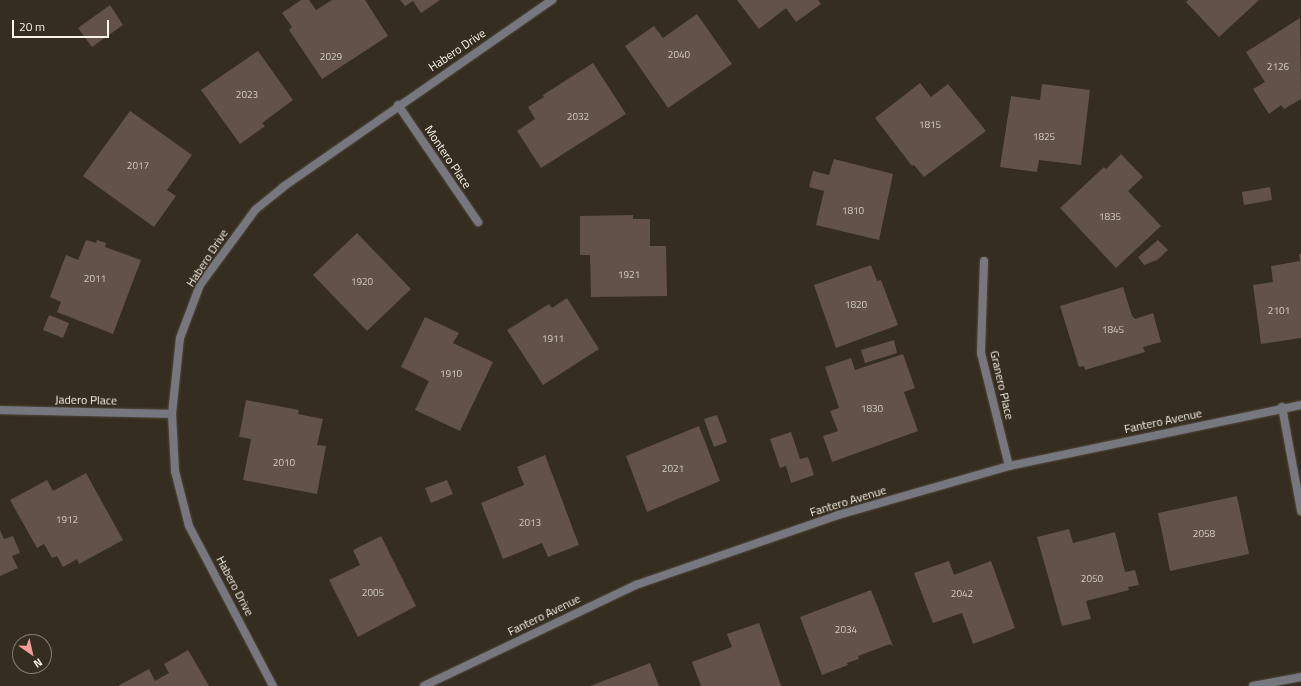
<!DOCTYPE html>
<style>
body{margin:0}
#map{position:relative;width:1301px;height:686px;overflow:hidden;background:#352d1f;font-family:"Titillium Web",sans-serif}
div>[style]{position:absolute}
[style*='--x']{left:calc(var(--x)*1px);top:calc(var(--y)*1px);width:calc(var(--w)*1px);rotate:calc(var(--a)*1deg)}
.building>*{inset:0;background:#63524a}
.roads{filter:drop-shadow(0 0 1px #50493b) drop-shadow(0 0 1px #50493b)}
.minor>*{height:8px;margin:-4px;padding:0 4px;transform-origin:4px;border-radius:4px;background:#76777f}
.tertiary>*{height:8px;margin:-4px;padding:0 4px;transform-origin:4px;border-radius:4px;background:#76777f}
span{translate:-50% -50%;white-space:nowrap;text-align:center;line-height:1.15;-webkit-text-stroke:3px #352d1f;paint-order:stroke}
.number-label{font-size:10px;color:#d3cbc2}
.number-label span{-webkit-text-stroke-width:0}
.street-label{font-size:12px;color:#f8f3ea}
.north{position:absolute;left:12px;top:634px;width:40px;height:40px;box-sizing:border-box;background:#352d1f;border:1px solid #837c70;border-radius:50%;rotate:146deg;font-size:11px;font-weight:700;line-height:16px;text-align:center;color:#f8f3ea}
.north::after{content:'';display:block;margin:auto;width:14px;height:18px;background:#f59b9a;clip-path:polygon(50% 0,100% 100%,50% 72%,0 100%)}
.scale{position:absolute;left:12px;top:20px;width:97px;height:18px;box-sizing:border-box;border:2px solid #f8f3ea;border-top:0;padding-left:5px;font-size:12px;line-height:14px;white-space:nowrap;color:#f8f3ea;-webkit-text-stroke:3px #352d1f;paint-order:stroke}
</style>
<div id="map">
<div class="building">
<i style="clip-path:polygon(301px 0,309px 0,316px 10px,332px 0,365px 0,388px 36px,322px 79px,289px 30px,292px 27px,282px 13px)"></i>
<i style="clip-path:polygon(400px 0,440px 0,421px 13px,413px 1px,405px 6px)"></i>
<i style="clip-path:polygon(737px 0,818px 0,821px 4px,796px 22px,786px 8px,759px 29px)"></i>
<i style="clip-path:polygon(1188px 0,1259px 0,1219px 37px,1186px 2px)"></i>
<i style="clip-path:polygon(110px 5px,123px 25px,92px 47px,78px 28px)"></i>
<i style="clip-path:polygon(697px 14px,732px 64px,668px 108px,625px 46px,654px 26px,663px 38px)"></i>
<i style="clip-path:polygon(1300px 18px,1301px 99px,1284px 109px,1281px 105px,1269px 114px,1253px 89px,1265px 82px,1246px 52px)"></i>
<i style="clip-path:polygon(258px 51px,293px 100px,262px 123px,265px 126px,240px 144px,201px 90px)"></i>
<i style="clip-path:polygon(593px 63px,626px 114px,541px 168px,517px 131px,535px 119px,528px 107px,544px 97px,543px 95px)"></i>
<i style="clip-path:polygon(920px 83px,931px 97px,948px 84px,986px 131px,924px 177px,914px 165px,912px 166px,875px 118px)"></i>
<i style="clip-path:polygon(1042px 84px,1090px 90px,1081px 165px,1039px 160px,1037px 172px,1000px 167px,1011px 96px,1040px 100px)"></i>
<i style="clip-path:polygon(130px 111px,192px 155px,167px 190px,176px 196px,154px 227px,83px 176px)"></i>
<i style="clip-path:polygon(1121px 154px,1143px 177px,1128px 191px,1161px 226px,1116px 268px,1060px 208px,1104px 167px,1106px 169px)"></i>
<i style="clip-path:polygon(834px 159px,893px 174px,879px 240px,816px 225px,824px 191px,809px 187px,813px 171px,829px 175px)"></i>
<i style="clip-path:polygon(1270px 187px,1272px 200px,1244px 205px,1242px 192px)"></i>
<i style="clip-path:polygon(633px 215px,633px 219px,650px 219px,650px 246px,666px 246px,667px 296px,591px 297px,590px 255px,580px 255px,580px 216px)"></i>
<i style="clip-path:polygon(357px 233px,411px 289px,367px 331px,313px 275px)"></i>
<i style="clip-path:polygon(86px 240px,96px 243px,97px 240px,106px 243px,105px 247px,141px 260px,113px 334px,57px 312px,61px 302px,50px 297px,66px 255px,78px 260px)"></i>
<i style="clip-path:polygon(1158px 240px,1168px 250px,1157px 260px,1144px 265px,1138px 257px)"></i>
<i style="clip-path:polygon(1299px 254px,1301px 254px,1301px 338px,1261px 344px,1253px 285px,1273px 282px,1271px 266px,1300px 261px)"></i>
<i style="clip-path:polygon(871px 265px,877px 281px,881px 280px,898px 325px,836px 348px,814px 285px)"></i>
<i style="clip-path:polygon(1123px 287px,1132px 316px,1135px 319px,1153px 313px,1161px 342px,1143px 347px,1145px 352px,1085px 370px,1084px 366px,1079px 367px,1060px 306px)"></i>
<i style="clip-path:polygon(567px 298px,599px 349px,543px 385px,507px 330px,549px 304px,552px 308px)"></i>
<i style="clip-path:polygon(49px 315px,69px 323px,63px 338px,43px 330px)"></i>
<i style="clip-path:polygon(425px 317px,459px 333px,453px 343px,493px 362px,460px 431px,415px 410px,429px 381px,401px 367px)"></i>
<i style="clip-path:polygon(894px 340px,897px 353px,865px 363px,861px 350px)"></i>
<i style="clip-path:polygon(903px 354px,915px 388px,904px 392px,918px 431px,832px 462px,823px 436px,838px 431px,830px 411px,839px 408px,825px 367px,851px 358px,855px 370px)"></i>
<i style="clip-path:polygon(246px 400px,299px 410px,298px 414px,323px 419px,317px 445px,326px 446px,317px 494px,243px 480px,251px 439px,239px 437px)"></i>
<i style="clip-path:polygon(717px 415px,727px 442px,714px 447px,704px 419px)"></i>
<i style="clip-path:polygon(699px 426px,720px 481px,647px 512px,626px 456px)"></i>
<i style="clip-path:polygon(791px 432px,800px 459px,808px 457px,814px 475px,791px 483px,786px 466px,780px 468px,770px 439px)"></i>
<i style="clip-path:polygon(545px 455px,579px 545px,548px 557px,542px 543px,503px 559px,481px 503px,524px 485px,517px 467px)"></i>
<i style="clip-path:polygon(86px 473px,123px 540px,79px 564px,77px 559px,63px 567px,57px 556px,52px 558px,44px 544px,37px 548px,10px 500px,47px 480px,53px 491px)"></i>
<i style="clip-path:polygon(447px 480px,453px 494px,431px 503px,425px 488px)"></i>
<i style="clip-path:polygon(1237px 496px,1249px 554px,1170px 571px,1158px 513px)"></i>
<i style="clip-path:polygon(1069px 529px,1073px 543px,1115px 532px,1125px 572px,1135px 570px,1139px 585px,1128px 587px,1129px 590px,1086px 601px,1091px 619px,1062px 626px,1037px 537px)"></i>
<i style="clip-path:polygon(0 530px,4px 539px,13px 536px,20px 553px,12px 556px,18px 568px,0 576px)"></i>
<i style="clip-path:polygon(381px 536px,416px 606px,358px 637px,329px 580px,360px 565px,353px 550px)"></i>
<i style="clip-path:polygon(949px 561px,954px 575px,991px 561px,1015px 628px,973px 644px,962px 613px,933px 623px,914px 573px)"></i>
<i style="clip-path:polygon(871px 590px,893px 646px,890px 644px,858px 656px,859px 659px,847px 663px,848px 665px,822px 675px,800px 617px)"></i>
<i style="clip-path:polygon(759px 623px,781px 686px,701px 686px,692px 662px,732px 647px,727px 634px)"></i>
<i style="clip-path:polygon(188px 650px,209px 686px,118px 686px,149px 669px,155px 681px,169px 673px,164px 664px)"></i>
<i style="clip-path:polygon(650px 663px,659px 686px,590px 686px)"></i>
</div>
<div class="roads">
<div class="minor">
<i style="--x:398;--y:105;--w:142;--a:55.6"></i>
<i style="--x:984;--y:261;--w:92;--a:91.9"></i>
<i style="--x:981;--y:353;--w:116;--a:76.1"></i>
<i style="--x:1282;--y:407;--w:106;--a:79.6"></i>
<i style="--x:0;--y:410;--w:172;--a:1.3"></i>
<i style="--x:273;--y:686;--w:181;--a:-117.7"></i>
<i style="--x:189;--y:526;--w:57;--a:-104.3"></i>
<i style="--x:175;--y:471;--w:57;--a:-93"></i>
<i style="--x:172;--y:414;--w:76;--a:-84"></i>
<i style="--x:180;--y:338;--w:57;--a:-69.3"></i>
<i style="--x:200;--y:285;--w:93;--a:-53.7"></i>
<i style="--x:255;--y:210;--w:36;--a:-39"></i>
<i style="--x:283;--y:187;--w:328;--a:-34.8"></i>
<i style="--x:424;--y:686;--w:235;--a:-25.5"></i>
<i style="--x:636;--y:585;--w:214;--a:-19.1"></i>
<i style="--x:838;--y:515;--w:178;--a:-16"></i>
<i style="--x:1009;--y:466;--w:298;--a:-11.8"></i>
</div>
<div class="tertiary">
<i style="--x:1253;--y:686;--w:49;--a:-10.6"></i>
</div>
</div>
<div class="number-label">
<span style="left:679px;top:55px">2040</span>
<span style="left:331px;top:57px">2029</span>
<span style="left:1278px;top:67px">2126</span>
<span style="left:247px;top:95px">2023</span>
<span style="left:578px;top:117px">2032</span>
<span style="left:930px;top:125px">1815</span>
<span style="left:1044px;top:137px">1825</span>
<span style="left:138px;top:166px">2017</span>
<span style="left:853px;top:211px">1810</span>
<span style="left:1110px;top:217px">1835</span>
<span style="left:629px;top:275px">1921</span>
<span style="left:95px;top:279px">2011</span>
<span style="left:362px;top:282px">1920</span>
<span style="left:856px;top:305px">1820</span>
<span style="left:1279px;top:311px">2101</span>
<span style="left:1113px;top:330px">1845</span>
<span style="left:553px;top:339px">1911</span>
<span style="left:451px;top:374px">1910</span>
<span style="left:872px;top:409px">1830</span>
<span style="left:284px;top:463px">2010</span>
<span style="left:673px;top:469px">2021</span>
<span style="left:67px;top:520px">1912</span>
<span style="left:530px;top:523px">2013</span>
<span style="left:1204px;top:534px">2058</span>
<span style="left:1092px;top:579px">2050</span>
<span style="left:373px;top:593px">2005</span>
<span style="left:962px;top:594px">2042</span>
<span style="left:846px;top:630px">2034</span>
</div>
<div class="street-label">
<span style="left:457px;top:50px;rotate:-34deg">Habero Drive</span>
<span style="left:448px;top:157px;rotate:56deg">Montero Place</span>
<span style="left:207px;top:258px;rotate:-57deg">Habero Drive</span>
<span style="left:1002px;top:385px;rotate:77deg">Granero Place</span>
<span style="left:86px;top:400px;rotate:1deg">Jadero Place</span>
<span style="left:1163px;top:421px;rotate:-12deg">Fantero Avenue</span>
<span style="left:848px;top:501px;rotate:-17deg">Fantero Avenue</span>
<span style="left:235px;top:586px;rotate:62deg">Habero Drive</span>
<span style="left:544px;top:615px;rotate:-26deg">Fantero Avenue</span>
</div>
<div class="north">N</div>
<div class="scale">20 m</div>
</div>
